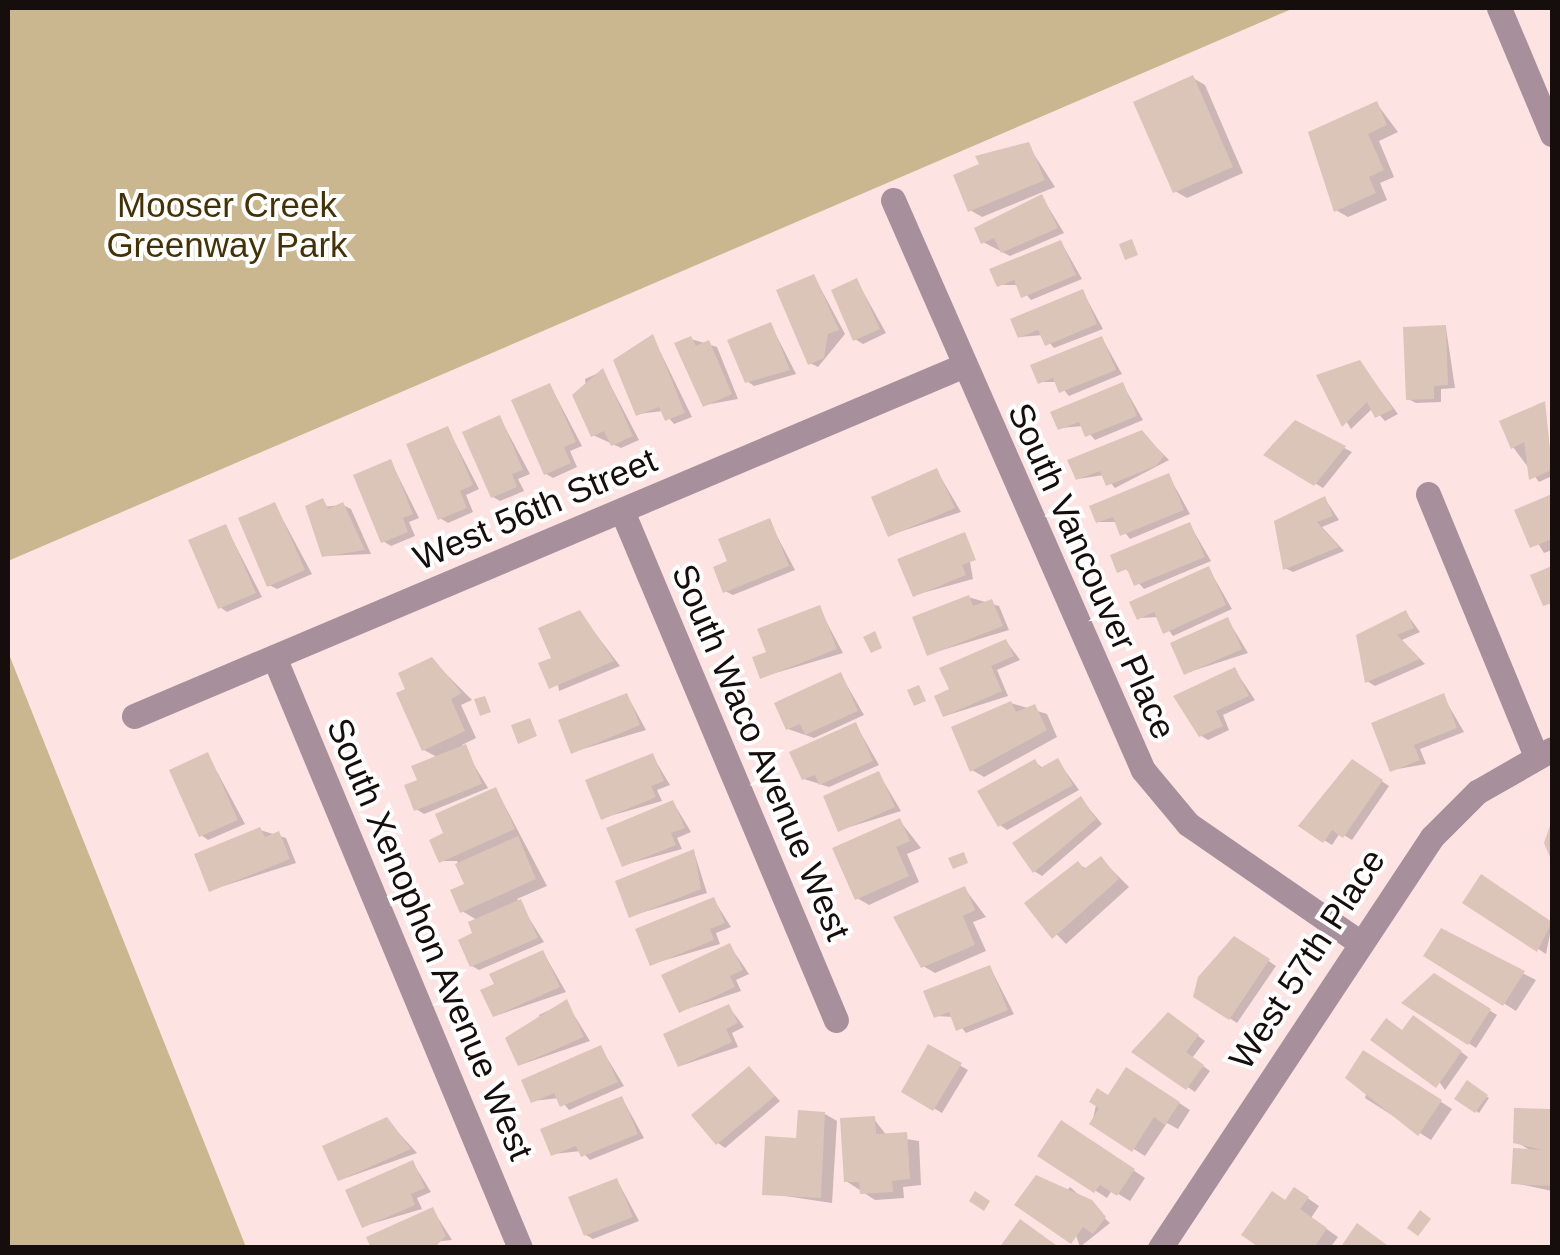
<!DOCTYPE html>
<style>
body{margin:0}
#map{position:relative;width:1560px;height:1255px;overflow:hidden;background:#fee3e3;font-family:Helvetica,sans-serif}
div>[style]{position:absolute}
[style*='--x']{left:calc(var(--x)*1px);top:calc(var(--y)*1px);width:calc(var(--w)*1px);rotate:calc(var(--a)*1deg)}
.green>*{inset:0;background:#cab790}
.shadow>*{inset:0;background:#0003}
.building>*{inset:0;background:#dbc5b9}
.minor>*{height:25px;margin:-12.5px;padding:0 12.5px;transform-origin:12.5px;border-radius:12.5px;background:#a78f9b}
span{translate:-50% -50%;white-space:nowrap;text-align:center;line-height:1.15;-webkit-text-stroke:8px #fff;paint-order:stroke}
.park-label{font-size:35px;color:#443205}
.street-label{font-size:35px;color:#160d0d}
.frame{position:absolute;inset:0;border:10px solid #160d0d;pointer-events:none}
</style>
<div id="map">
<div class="green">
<i style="clip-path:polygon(8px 8px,1294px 8px,8px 561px)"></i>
<i style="clip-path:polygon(8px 652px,246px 1247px,8px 1247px)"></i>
</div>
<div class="shadow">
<i style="clip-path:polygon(1193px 78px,1205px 85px,1243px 173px,1187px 198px,1175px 191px)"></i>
<i style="clip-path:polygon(1377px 104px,1398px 132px,1379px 141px,1394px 177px,1380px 183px,1387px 200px,1348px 217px,1336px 210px)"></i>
<i style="clip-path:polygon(1028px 145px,1055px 187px,982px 217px,970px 210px)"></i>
<i style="clip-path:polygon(1042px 197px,1064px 233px,1010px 256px,983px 242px)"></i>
<i style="clip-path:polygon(1061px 242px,1082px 279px,1031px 300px,1018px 285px,999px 285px)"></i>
<i style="clip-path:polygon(814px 276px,845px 334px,818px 367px,810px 363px)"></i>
<i style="clip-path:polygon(857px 281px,886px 333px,863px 344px,855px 339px)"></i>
<i style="clip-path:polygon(1083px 292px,1103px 329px,1054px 348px,1043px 335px,1020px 337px)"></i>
<i style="clip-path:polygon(771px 325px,796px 374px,754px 386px,747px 381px)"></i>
<i style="clip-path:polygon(1446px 328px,1455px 388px,1441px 389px,1441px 402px,1416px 403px,1408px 399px)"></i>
<i style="clip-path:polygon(653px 337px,692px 417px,674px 424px,663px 411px,638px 414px)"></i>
<i style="clip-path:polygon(1102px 338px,1122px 374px,1069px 396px,1057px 382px,1040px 382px)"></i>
<i style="clip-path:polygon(691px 339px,717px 347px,738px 399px,705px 405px)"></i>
<i style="clip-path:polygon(1360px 363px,1398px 414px,1385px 421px,1373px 408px,1351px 429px,1319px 376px)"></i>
<i style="clip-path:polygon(603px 371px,639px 440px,621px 448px,593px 435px,585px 379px)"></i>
<i style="clip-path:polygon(550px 385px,582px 446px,570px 451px,577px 467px,553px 478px,546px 474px)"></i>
<i style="clip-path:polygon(1123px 385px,1143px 420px,1095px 440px,1083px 426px,1060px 428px)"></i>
<i style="clip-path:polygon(1545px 404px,1552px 476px,1539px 482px,1513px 447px)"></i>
<i style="clip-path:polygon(500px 418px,530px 474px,518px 479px,524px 491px,500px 501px,493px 497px)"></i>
<i style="clip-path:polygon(1295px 423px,1352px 452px,1323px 488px,1267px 454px)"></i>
<i style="clip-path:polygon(448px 429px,479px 489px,466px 495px,473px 512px,448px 523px,440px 518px)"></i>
<i style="clip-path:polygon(1142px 433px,1169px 460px,1115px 488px,1104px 475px,1078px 479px)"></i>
<i style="clip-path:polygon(391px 462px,419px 518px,409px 522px,415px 536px,391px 546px,383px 541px)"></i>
<i style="clip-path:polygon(937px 471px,961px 512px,890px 535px)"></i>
<i style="clip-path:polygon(1169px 476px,1190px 514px,1130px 539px,1117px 522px,1098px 522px)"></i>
<i style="clip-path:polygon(1552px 497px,1552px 550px,1544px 553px,1518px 511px)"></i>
<i style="clip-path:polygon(1325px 499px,1339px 520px,1322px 527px,1344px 551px,1293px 572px,1285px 568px)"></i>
<i style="clip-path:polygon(275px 505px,312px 574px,277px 589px,269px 585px)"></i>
<i style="clip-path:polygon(343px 505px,351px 509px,371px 554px,324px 556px,309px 508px)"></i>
<i style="clip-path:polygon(769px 521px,795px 570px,733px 595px,725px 591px)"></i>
<i style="clip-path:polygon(1190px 525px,1211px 561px,1144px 589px,1114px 556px)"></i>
<i style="clip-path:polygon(226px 527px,262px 597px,227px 612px,220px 607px)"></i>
<i style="clip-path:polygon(965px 534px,973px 579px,915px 595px)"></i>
<i style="clip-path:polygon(1209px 569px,1232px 609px,1173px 636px,1159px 617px,1139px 618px)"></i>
<i style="clip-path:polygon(968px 597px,999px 606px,1009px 630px,929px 654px)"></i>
<i style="clip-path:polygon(819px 608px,843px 653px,762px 677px,769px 653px)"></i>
<i style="clip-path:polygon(580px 613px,620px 666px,559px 691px,554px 659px)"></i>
<i style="clip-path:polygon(1406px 613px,1420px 632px,1402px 640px,1425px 664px,1375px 686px,1367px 681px)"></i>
<i style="clip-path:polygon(1228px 620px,1248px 653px,1186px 673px)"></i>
<i style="clip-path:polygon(1006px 641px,1020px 660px,997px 670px,1008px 696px,945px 716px,952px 690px)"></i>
<i style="clip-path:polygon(432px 660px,472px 700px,461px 705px,476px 738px,462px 745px,488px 788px,424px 814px,416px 809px,420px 782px,439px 758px,424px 750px,409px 690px)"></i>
<i style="clip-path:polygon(1235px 670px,1255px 700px,1223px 715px,1229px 730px,1208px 740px,1200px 735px)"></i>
<i style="clip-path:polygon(841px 675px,864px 715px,814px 738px,788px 729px)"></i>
<i style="clip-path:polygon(627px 695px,646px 730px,573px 752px)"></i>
<i style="clip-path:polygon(1443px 696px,1464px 732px,1420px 749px,1426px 764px,1392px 770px)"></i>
<i style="clip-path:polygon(1011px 703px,1047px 714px,1057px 737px,984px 777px,972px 770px)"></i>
<i style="clip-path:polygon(856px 725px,879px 765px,829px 787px,804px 779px)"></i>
<i style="clip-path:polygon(208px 755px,245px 824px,208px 840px,201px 835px)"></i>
<i style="clip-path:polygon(652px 755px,670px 785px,657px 790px,662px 801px,603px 818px)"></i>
<i style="clip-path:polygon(1058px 761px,1079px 790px,1007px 830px,1000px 825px,1035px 762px,1044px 769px)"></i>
<i style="clip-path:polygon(1353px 762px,1389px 786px,1352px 840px,1340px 833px,1332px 845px,1301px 826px)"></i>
<i style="clip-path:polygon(879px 774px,901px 811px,840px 830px)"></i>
<i style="clip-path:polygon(496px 789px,547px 886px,517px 899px,544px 942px,479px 970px,472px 966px,477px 920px,462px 911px,467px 885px,457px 861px,441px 861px,447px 834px)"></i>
<i style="clip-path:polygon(1081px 799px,1102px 824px,1042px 876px,1034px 871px)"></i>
<i style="clip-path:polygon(673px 802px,691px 832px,677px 838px,682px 849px,624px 865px)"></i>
<i style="clip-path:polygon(900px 821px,921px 848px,907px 854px,919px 882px,869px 905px,857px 898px)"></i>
<i style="clip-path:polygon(260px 830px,286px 838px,296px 863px,211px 890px)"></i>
<i style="clip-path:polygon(694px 852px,707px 893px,631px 916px)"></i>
<i style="clip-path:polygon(1101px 859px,1129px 887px,1066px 944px,1027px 904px,1078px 864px,1087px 869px)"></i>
<i style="clip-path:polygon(1482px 878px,1552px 924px,1546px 954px,1466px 902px)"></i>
<i style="clip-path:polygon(965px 889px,986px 917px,973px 922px,986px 951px,935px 973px,923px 966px)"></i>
<i style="clip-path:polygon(714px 900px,731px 927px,716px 933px,720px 944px,652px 964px)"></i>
<i style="clip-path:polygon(1441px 932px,1536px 980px,1516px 1011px,1427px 955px)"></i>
<i style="clip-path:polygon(1235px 939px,1276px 966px,1237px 1023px,1196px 996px)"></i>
<i style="clip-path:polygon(730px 946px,749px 974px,736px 980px,741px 991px,681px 1011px)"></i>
<i style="clip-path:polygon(543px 952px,566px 992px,495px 1016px)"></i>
<i style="clip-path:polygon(990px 967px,1014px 1014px,966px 1033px,953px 1017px,936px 1016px)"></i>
<i style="clip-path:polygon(1434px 976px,1497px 1015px,1476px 1048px,1405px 1002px)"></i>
<i style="clip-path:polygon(566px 1002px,590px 1041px,520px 1065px,543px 1024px,539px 1015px)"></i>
<i style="clip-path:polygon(729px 1007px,744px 1027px,732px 1033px,738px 1047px,680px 1066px)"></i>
<i style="clip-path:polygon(1176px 1020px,1205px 1041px,1192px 1058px,1210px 1071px,1195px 1092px,1135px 1051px)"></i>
<i style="clip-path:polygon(1421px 1023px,1468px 1057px,1445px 1090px,1404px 1032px)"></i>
<i style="clip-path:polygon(601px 1048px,624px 1086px,569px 1110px,559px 1098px,533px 1101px)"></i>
<i style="clip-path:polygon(929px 1048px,968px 1070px,942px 1113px,904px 1091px)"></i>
<i style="clip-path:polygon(1376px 1060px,1452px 1109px,1431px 1140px,1365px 1098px)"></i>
<i style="clip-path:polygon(750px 1069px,780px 1101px,725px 1148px,718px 1143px)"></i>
<i style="clip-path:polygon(1139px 1077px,1190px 1110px,1178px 1129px,1167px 1123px,1145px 1156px,1092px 1123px,1099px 1092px,1109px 1098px)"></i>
<i style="clip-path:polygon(1467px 1083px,1489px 1098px,1479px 1113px,1457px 1098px)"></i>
<i style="clip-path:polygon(622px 1098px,644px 1138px,590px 1160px,581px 1151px,553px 1154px)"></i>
<i style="clip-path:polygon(1517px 1110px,1552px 1112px,1552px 1191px,1514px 1183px,1533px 1152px,1515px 1141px)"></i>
<i style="clip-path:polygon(825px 1114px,837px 1121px,832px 1203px,765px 1193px)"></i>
<i style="clip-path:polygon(874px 1119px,887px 1136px,919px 1141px,921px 1185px,903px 1187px,904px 1198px,875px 1200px,846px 1181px)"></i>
<i style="clip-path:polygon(387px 1120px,417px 1153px,340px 1180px)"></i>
<i style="clip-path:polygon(1073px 1130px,1145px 1178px,1130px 1201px,1112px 1190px,1107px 1198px,1040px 1155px)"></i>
<i style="clip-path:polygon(413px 1163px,431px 1192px,417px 1198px,422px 1209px,364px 1226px)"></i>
<i style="clip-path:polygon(617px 1180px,639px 1221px,593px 1239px,586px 1235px)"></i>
<i style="clip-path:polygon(1070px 1187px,1110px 1223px,1080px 1247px,1063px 1196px)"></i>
<i style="clip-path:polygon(1306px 1197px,1319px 1206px,1311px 1218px,1338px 1237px,1330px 1248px,1264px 1248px,1286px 1202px)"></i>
<i style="clip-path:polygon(433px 1210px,452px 1240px,373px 1248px)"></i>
</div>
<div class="building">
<i style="clip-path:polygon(1193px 75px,1233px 167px,1173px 193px,1133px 102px)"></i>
<i style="clip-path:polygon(1377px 101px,1387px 125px,1368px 134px,1384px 170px,1369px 177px,1376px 193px,1334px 212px,1308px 132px)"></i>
<i style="clip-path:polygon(1029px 142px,1045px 180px,968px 212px,953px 175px,979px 164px,975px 156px)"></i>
<i style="clip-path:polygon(1042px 194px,1058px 228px,1001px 253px,994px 238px,981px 244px,974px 228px)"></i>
<i style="clip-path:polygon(1132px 239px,1138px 255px,1125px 260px,1119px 244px)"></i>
<i style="clip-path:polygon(1061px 240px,1076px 275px,1021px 298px,1014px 280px,997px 287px,989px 269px)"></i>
<i style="clip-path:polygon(814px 274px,839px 330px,828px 334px,824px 358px,808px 365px,776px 290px)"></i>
<i style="clip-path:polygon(857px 278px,880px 329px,853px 341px,831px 290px)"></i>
<i style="clip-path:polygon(1083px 289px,1097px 324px,1045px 346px,1038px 330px,1018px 338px,1010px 319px)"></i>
<i style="clip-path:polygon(771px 322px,790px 370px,745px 383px,727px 340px)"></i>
<i style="clip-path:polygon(1446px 325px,1448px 385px,1434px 386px,1434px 399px,1406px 400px,1403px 327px)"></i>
<i style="clip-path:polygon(653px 334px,685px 413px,665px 421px,659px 407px,636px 416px,613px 360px)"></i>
<i style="clip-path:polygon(691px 336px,696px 346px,709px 340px,732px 394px,703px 407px,674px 343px)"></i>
<i style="clip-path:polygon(1102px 336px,1116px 370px,1059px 393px,1053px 378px,1038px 384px,1030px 365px)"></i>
<i style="clip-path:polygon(1360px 360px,1393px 409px,1375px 418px,1367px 402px,1342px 427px,1316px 375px)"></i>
<i style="clip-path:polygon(603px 368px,633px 436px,611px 446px,604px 431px,591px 437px,572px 395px)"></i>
<i style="clip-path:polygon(1123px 382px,1137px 416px,1085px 437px,1079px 422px,1058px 430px,1050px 412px)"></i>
<i style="clip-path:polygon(550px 383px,576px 442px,564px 447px,571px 463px,544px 475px,511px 400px)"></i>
<i style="clip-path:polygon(1545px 401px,1552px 470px,1529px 480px,1524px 442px,1511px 449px,1499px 421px)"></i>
<i style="clip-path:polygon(500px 415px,523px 470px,512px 474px,517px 487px,491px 498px,462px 432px)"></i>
<i style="clip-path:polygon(1295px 420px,1346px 446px,1314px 486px,1263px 455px)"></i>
<i style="clip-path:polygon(448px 426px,473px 485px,460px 491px,467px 508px,438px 520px,406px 444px)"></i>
<i style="clip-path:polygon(1142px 430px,1164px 456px,1156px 466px,1106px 486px,1100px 471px,1076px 480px,1067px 460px)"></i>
<i style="clip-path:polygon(391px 459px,413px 514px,403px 518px,408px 532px,381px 543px,353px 475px)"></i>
<i style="clip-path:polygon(937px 468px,955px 508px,888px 537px,871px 497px)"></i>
<i style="clip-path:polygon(1169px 473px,1184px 510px,1120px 536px,1113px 517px,1096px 523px,1089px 506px)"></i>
<i style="clip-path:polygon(1552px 494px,1552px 539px,1530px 548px,1514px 510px)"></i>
<i style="clip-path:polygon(1325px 496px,1333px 516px,1317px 522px,1339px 547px,1283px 570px,1274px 521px)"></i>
<i style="clip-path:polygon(323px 498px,328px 509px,343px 502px,365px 550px,322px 557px,305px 506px)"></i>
<i style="clip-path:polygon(275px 502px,305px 570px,267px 587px,238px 518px)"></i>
<i style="clip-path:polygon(770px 518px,789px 566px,723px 593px,713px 567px,727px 561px,718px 539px)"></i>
<i style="clip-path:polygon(1190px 522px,1205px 557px,1134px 586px,1127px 569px,1117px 573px,1110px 555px)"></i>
<i style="clip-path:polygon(226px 524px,256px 593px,218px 609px,188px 540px)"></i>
<i style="clip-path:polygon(965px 532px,976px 560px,962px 565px,966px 575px,913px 597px,897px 559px)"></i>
<i style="clip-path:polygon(1209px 566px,1226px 605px,1163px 634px,1154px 612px,1137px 620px,1129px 602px)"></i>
<i style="clip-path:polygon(1552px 566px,1552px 603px,1543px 606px,1530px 575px)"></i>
<i style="clip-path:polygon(969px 595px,973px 606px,992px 599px,1003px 626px,927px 656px,912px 617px)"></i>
<i style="clip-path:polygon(820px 605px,837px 649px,760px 679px,752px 657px,766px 652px,757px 629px)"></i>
<i style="clip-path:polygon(580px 610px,614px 661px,549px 689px,538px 663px,551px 658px,538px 628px)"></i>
<i style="clip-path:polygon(1406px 610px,1414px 628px,1397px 635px,1420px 659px,1365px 683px,1356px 635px)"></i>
<i style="clip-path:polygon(1228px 617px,1242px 649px,1184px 675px,1170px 643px)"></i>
<i style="clip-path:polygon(875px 631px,882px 648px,871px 653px,863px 637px)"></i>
<i style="clip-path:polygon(1006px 639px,1014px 656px,991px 666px,1002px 691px,943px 717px,934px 696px,949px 689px,939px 668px)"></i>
<i style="clip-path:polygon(432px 657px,462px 693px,451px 699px,465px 731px,422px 751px,396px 693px,405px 689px,398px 673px)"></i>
<i style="clip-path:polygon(1235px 667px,1249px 696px,1216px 711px,1223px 726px,1199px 737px,1173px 696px)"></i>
<i style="clip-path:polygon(841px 672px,858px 711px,805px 735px,800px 724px,786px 730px,774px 703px)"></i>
<i style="clip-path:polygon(919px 685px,926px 701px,914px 706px,907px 690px)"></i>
<i style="clip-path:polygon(627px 693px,640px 725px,571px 754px,558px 720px)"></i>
<i style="clip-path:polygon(1444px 693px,1457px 728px,1414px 745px,1420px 760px,1390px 772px,1371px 723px)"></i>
<i style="clip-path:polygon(485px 696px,491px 712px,480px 716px,474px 699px)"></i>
<i style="clip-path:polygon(1011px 701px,1016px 712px,1035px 704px,1047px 730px,970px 772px,951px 727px)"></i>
<i style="clip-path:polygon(530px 718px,537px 736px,518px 744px,511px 725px)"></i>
<i style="clip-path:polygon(856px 722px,873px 761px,819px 785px,815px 775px,802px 780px,789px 752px)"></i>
<i style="clip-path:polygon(466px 744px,482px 784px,414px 811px,404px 785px,417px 780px,411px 766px)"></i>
<i style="clip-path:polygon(208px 752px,238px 820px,199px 837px,169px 770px)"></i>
<i style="clip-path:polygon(653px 753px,664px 781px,651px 786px,656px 797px,601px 820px,585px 780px)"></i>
<i style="clip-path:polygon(1058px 758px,1073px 785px,998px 827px,977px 791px,1035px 759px,1040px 768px)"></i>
<i style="clip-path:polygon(1352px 759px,1383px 780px,1343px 838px,1332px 830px,1323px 843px,1298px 826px)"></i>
<i style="clip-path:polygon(879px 771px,895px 807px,838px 832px,823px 796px)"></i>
<i style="clip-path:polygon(496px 787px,515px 829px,439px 863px,429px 840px,443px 833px,435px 814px)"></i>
<i style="clip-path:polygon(1081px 796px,1096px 819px,1033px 873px,1012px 843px)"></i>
<i style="clip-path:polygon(673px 800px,685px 828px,671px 833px,676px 845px,622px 867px,606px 828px)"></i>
<i style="clip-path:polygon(900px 818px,910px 841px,896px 847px,909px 876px,855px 900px,832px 848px)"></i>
<i style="clip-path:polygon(1552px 820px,1552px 862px,1544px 843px)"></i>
<i style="clip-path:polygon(260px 827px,265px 837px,279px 831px,290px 859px,209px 892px,194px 854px)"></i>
<i style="clip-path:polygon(518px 836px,536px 879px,460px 913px,450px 890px,464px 884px,455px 864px)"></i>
<i style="clip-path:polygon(694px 849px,701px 889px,629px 918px,615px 881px)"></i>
<i style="clip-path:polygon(964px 852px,968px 863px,953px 869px,948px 858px)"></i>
<i style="clip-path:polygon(1101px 856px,1119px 879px,1052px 939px,1024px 903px,1078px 861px,1084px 869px)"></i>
<i style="clip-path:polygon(1481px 874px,1552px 922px,1537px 952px,1462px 903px)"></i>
<i style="clip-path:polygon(965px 886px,975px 910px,963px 916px,975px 945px,921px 968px,893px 917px)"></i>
<i style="clip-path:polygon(714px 897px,725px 923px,710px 929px,714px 940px,650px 966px,635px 929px)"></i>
<i style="clip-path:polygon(521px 899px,538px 938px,470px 967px,458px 940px,472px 933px,468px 922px)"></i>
<i style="clip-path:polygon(1441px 928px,1525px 971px,1503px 1006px,1423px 956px)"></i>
<i style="clip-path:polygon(1234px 936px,1270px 959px,1229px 1020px,1193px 997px,1198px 977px)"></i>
<i style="clip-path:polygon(730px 943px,743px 970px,730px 976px,735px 987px,679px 1013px,661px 975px)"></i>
<i style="clip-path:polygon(543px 950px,560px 987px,493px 1017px,480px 990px,494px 984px,489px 974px)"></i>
<i style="clip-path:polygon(990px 965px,1008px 1010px,956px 1031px,949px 1012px,934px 1018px,923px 991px)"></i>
<i style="clip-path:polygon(1434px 973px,1491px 1009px,1468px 1045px,1401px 1003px)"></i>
<i style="clip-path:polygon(567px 999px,584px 1037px,518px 1066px,505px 1038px)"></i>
<i style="clip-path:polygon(729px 1004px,738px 1023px,726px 1029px,732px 1042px,678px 1067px,663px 1034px)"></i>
<i style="clip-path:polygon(1168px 1012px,1199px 1035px,1186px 1052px,1204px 1065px,1186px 1090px,1131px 1052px)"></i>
<i style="clip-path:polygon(1413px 1015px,1462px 1051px,1436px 1088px,1370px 1040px,1386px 1018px,1402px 1030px)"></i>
<i style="clip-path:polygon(928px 1044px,962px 1063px,933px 1111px,901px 1092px)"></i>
<i style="clip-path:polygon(601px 1045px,618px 1082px,560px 1107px,554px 1093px,531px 1103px,521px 1080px)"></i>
<i style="clip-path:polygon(1363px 1050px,1442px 1100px,1418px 1136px,1345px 1078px)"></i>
<i style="clip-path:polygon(749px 1066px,775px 1096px,716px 1145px,691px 1115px)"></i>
<i style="clip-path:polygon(1126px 1067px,1180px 1102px,1165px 1125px,1154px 1117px,1132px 1152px,1089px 1124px,1099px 1108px,1089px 1102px,1097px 1088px,1108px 1095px)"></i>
<i style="clip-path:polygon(1467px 1080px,1488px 1095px,1475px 1113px,1454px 1099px)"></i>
<i style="clip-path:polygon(622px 1096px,638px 1134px,581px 1157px,576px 1146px,551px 1156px,540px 1129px)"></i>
<i style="clip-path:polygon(1514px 1108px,1552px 1109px,1552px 1186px,1511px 1184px,1513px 1148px,1543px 1150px,1513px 1143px)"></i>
<i style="clip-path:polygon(798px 1110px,825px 1112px,821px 1198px,762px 1195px,765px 1136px,796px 1138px)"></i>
<i style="clip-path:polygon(875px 1116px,876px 1134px,907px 1132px,910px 1179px,892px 1181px,893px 1192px,860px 1194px,859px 1182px,844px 1182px,840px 1118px)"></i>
<i style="clip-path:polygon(387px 1117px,411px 1149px,338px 1181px,322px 1146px)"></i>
<i style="clip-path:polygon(1061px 1120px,1135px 1169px,1117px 1196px,1100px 1185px,1094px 1193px,1037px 1156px)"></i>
<i style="clip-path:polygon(413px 1160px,425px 1188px,411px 1194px,415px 1205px,362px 1228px,345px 1190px)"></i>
<i style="clip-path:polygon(1036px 1175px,1092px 1200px,1106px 1217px,1093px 1234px,1083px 1227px,1071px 1244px,1014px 1205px)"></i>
<i style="clip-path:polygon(617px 1178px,633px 1217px,584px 1236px,568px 1197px)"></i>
<i style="clip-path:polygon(1294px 1187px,1309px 1197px,1300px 1209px,1327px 1228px,1314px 1248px,1260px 1248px,1241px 1235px,1272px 1191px,1285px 1200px)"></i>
<i style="clip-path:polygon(975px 1191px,990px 1201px,984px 1211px,969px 1201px)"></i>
<i style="clip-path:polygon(433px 1207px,446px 1236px,434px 1248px,371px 1248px,366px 1237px)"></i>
<i style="clip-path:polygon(1420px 1210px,1431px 1219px,1418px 1236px,1407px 1228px)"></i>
<i style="clip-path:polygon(1020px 1219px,1060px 1248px,999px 1248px)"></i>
<i style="clip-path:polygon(1357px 1223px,1391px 1248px,1340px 1248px)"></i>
</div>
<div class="minor">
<i style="--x:1499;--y:8;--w:137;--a:67.2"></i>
<i style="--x:893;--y:200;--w:622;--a:66.32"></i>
<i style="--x:1143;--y:770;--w:70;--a:50.2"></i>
<i style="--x:1188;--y:824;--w:208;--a:34.6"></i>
<i style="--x:1428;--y:494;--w:283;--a:67.6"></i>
<i style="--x:622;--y:511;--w:552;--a:67.2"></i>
<i style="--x:274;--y:657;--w:640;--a:67.4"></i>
<i style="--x:134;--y:716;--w:899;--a:-22.91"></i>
<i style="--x:1160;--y:1248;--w:493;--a:-56.5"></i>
<i style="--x:1432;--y:837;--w:64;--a:-45"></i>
<i style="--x:1477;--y:792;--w:86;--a:-29.8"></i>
</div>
<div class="park-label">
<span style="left:227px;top:225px">Mooser Creek<br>Greenway Park</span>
</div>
<div class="street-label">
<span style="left:535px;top:509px;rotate:-23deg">West 56th Street</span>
<span style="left:1092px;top:571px;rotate:66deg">South Vancouver Place</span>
<span style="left:761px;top:752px;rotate:67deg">South Waco Avenue West</span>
<span style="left:430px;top:939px;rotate:67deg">South Xenophon Avenue West</span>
<span style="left:1307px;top:959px;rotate:-57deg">West 57th Place</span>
</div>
<div class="frame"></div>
</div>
